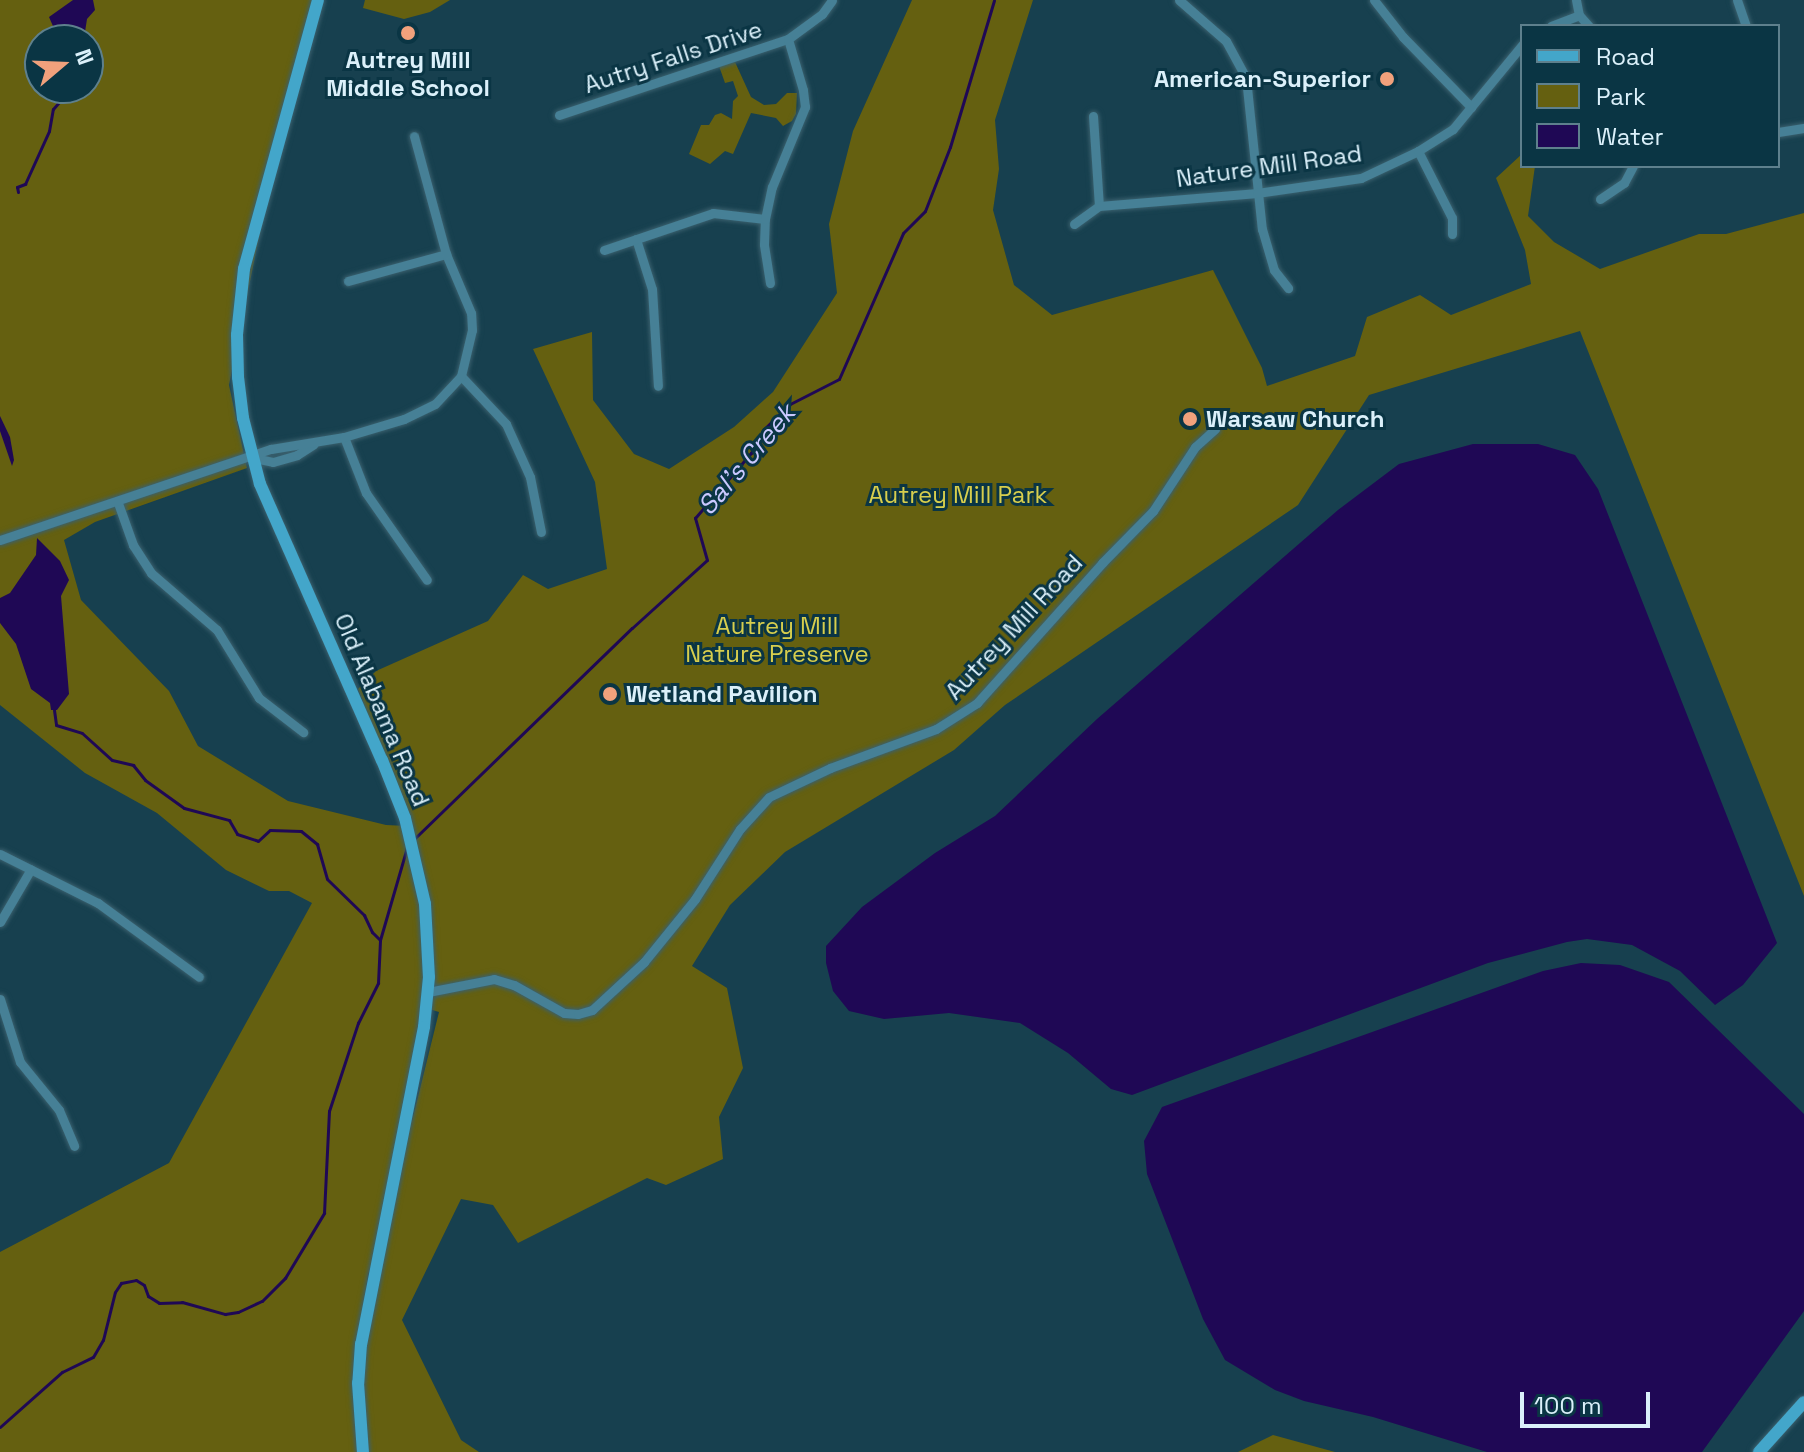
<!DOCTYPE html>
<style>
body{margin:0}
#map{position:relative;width:1804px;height:1452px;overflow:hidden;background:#17404f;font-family:"Space Grotesk",sans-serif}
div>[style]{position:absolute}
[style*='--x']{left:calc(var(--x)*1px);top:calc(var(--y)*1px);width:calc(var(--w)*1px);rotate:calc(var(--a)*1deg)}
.green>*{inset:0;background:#656010}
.water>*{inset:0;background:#1f0855}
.stream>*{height:3px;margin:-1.5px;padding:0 1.5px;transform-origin:1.5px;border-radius:1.5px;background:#1f0855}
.roads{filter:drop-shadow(0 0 2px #3a606e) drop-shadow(0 0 2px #3a606e)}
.street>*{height:9px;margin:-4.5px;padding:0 4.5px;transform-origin:4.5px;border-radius:4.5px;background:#468096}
.secondary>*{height:12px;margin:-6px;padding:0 6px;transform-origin:6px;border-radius:6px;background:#43a6ca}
.dots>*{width:22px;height:22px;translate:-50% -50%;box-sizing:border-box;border:4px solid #0a3544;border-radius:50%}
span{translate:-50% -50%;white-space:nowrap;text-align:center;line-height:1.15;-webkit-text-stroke:6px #0a3544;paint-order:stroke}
.street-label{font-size:24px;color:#dbf0fa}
.poi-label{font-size:24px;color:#dbf0fa;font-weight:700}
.right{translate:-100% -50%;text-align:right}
.left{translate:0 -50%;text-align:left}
.park-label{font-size:24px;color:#d7ce4d}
.water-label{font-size:26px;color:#cac9ff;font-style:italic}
.legend{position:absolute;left:1520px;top:24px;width:260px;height:144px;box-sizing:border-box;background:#0a3544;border:2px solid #5e808d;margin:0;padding:10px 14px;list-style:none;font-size:24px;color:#dbf0fa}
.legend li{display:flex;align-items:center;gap:16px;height:40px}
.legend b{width:40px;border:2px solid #5e808d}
.north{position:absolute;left:24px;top:24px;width:80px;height:80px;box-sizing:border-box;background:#0a3544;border:2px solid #5e808d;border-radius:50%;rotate:71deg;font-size:22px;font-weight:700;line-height:32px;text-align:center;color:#dbf0fa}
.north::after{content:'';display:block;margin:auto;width:28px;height:36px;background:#f1a17c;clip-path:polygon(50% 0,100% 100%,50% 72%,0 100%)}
.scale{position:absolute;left:1520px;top:1392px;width:130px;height:36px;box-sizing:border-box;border:4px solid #dbf0fa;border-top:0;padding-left:10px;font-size:24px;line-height:28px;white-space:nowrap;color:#dbf0fa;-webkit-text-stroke:6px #0a3544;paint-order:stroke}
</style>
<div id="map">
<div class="green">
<i style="clip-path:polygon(evenodd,0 0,318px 0,258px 242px,229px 385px,247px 468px,95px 522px,64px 540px,81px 600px,169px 691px,198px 746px,288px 801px,386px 825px,407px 826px,402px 801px,358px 689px,376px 671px,488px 621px,523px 575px,548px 589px,607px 569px,595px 482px,533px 349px,592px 332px,593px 400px,634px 454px,669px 469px,734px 427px,773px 392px,837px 293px,829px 224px,853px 131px,912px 0,1033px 0,995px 120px,999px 169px,993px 210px,1014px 285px,1052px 315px,1213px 270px,1262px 368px,1267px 386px,1355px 356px,1367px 317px,1420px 295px,1451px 315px,1531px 284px,1525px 250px,1496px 178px,1522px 154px,1522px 166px,1535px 166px,1528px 216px,1554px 242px,1600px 269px,1699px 234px,1726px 234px,1804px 213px,1804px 896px,1580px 331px,1369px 395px,1298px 505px,1005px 705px,954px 750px,785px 852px,730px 905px,692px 966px,727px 988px,743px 1068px,719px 1117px,723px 1159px,666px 1185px,647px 1178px,518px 1243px,493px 1205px,461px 1199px,402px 1320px,461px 1440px,479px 1452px,0 1452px,0 1252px,169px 1163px,312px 903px,289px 891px,269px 891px,226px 870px,157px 813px,85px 773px,0 705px,0 0,40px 40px,88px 40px,88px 88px,40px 88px,40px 40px,0 0,429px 1009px,439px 1012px,412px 1121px,412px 1120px,429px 1009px,0 0,394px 1191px,362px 1315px,368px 1275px,394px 1191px)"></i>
<i style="clip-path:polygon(365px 0,450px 0,430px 12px,404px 19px,363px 8px)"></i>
<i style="clip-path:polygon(735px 62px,751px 97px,764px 105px,776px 104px,787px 93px,797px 93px,796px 114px,792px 121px,783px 126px,776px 118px,751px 113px,733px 154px,725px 151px,710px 164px,689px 154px,701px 125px,709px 125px,715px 115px,721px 113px,732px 119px,733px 101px,738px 96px,733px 81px,725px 83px,719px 66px)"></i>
<i style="clip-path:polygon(1273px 1435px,1335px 1452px,1238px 1452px)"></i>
</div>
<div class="water">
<i style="clip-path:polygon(73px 0,93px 0,95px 10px,87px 19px,85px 32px,71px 40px,59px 40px,49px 17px)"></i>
<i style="clip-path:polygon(0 416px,10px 437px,14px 460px,12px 466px,0 431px)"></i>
<i style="clip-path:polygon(1473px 444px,1538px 444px,1575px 455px,1598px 489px,1777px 943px,1743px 985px,1715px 1005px,1680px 971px,1632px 945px,1587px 939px,1567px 942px,1488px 963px,1132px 1095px,1111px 1089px,1068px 1053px,1020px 1023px,949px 1013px,884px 1019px,849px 1011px,833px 991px,826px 963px,826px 946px,862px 907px,935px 853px,995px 816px,1097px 719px,1338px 510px,1399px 464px)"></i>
<i style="clip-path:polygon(37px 538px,60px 561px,69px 580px,61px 596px,69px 694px,57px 710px,51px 710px,50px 703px,31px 689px,16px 644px,0 623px,0 598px,10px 593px,36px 555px)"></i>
<i style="clip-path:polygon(1581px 963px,1620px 965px,1669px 982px,1804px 1114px,1804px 1311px,1702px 1452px,1487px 1452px,1373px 1417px,1304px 1401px,1275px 1390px,1225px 1360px,1203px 1319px,1147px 1174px,1144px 1141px,1162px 1107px,1543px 971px)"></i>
</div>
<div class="stream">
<i style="--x:18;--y:192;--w:5;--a:-101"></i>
<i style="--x:17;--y:187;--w:9;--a:-21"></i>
<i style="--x:25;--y:184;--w:58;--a:-65.6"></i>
<i style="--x:49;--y:131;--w:22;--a:-80"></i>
<i style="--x:53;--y:109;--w:28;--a:-49"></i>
<i style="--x:54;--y:710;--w:15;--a:82"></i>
<i style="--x:56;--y:725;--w:27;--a:17"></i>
<i style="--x:82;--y:733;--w:40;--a:42"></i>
<i style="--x:112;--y:760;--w:22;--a:13"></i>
<i style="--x:133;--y:765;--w:19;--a:51"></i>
<i style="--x:145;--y:780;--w:48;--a:35.7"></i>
<i style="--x:184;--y:808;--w:47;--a:14.9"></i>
<i style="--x:229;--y:820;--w:16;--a:60"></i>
<i style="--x:237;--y:834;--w:22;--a:18"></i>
<i style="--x:258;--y:841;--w:16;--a:-43"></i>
<i style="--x:270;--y:830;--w:31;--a:2"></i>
<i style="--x:301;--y:831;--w:21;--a:39"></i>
<i style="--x:317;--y:844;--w:36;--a:74"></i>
<i style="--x:327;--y:879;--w:52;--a:44.2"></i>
<i style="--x:364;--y:915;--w:19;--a:65"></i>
<i style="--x:372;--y:932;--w:11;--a:45"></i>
<i style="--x:415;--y:838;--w:302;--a:-44.1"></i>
<i style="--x:632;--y:628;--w:101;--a:-42.2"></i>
<i style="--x:707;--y:560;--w:44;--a:-105.9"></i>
<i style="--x:695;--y:518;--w:86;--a:-49.3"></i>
<i style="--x:751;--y:453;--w:27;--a:-62"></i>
<i style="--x:764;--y:429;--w:36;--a:-44"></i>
<i style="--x:790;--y:404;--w:55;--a:-27"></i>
<i style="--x:839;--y:379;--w:159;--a:-66.3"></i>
<i style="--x:903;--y:233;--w:31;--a:-45"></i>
<i style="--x:925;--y:211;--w:69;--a:-68.7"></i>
<i style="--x:950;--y:147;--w:153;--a:-73.3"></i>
<i style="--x:0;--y:1427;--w:83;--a:-41.6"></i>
<i style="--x:62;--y:1372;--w:34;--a:-26"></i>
<i style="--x:93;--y:1357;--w:20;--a:-60"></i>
<i style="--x:103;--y:1340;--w:49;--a:-76"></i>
<i style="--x:115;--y:1292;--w:11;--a:-56"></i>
<i style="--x:121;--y:1283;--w:15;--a:-11"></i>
<i style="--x:136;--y:1280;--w:9;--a:32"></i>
<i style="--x:144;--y:1285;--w:12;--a:70"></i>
<i style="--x:148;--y:1296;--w:13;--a:32"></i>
<i style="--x:159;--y:1303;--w:23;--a:-2"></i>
<i style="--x:182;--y:1302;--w:45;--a:15.6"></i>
<i style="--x:225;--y:1314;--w:13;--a:-9"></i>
<i style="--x:238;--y:1312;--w:26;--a:-25"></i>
<i style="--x:262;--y:1301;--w:33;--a:-45"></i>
<i style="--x:285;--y:1278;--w:76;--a:-59"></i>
<i style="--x:324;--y:1213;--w:102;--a:-87.2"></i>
<i style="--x:329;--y:1111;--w:93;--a:-71.8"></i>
<i style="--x:358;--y:1023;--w:45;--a:-63.4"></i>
<i style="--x:378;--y:983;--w:43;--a:-87.3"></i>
<i style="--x:380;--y:940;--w:97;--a:-73.8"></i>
</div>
<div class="roads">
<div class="street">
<i style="--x:1179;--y:0;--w:62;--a:41.1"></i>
<i style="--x:1226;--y:41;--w:42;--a:61.6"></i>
<i style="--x:1246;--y:78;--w:152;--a:84"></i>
<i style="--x:1262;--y:229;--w:43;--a:73.7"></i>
<i style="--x:1274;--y:270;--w:23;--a:52"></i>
<i style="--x:1374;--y:0;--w:47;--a:51.9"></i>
<i style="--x:1403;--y:37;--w:98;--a:45.8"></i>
<i style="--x:1576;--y:0;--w:15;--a:79"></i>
<i style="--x:1579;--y:15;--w:15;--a:48"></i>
<i style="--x:1737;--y:0;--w:28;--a:71"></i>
<i style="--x:1551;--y:26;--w:30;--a:-21"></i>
<i style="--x:559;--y:115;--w:241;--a:-18.4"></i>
<i style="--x:788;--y:39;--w:42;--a:-36.3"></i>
<i style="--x:822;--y:14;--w:17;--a:-54"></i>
<i style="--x:1093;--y:116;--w:90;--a:86.2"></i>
<i style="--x:1778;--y:132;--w:26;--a:-9"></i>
<i style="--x:1418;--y:151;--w:75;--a:63.1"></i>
<i style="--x:1452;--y:218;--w:16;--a:90"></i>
<i style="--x:1600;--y:199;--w:29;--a:-34"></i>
<i style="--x:1624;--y:183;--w:19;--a:-62"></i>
<i style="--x:1074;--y:224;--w:31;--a:-36"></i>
<i style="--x:1099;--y:206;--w:159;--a:-4.7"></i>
<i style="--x:1257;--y:193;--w:105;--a:-8.2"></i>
<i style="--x:1361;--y:178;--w:63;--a:-25.3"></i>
<i style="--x:1418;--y:151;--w:41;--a:-32.2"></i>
<i style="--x:1453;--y:129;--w:109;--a:-50.6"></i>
<i style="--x:636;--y:239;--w:52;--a:72.3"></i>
<i style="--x:652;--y:289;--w:97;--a:86.5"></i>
<i style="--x:604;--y:250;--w:115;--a:-18.7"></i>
<i style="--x:713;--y:213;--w:52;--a:6.6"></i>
<i style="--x:348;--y:281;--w:102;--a:-15.4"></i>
<i style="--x:770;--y:283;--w:39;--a:-99"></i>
<i style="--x:764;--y:244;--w:25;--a:-88"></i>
<i style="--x:765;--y:219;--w:33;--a:-78"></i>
<i style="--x:772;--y:187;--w:87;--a:-67.6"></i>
<i style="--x:805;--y:107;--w:17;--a:-97"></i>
<i style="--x:803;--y:90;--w:53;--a:-106.4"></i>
<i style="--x:461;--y:376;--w:66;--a:46.8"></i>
<i style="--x:506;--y:424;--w:58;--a:65.6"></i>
<i style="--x:530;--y:477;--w:56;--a:78.7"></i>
<i style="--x:344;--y:437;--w:60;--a:68.6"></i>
<i style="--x:366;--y:493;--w:106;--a:55"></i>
<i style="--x:254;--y:458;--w:19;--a:12"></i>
<i style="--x:273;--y:462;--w:25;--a:-16"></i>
<i style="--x:297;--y:455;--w:20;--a:-33"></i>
<i style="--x:118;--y:503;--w:45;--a:70.3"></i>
<i style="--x:133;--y:545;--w:33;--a:57"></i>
<i style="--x:151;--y:573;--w:87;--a:40.8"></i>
<i style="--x:217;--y:630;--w:80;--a:58.3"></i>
<i style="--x:259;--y:698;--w:56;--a:37.7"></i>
<i style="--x:0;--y:540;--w:286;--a:-18.6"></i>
<i style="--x:271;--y:449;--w:74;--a:-9.3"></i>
<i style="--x:344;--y:437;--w:63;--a:-16.7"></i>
<i style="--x:404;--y:419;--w:34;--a:-26"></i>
<i style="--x:435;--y:404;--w:38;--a:-47"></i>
<i style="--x:461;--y:376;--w:47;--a:-76.6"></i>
<i style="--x:472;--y:330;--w:17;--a:-93"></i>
<i style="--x:471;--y:313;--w:64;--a:-113"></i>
<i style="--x:446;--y:254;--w:122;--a:-105.2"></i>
<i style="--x:0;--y:854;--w:110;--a:26.6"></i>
<i style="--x:98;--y:903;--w:125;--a:36.2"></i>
<i style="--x:0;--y:922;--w:61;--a:-59.7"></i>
<i style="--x:428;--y:992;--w:67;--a:-11.1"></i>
<i style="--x:494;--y:979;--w:21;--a:17"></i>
<i style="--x:514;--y:985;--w:57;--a:29.2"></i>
<i style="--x:564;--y:1013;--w:14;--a:4"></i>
<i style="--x:578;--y:1014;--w:15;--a:-16"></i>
<i style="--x:592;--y:1010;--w:71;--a:-42.7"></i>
<i style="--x:644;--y:962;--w:81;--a:-51"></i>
<i style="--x:695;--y:899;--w:83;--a:-57.3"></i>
<i style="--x:740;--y:829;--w:43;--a:-47.8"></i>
<i style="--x:769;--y:797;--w:68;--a:-25.4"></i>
<i style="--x:830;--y:768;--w:113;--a:-20.2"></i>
<i style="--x:936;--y:729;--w:49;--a:-32.4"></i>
<i style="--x:977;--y:703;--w:188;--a:-48.2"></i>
<i style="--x:1102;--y:563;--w:73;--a:-45.6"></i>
<i style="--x:1153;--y:511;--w:77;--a:-56.7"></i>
<i style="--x:1195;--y:447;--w:27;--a:-42"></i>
<i style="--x:0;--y:999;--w:66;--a:72.4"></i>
<i style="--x:20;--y:1062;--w:62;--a:50.9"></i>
<i style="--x:59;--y:1110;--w:39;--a:67"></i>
</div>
<div class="secondary">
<i style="--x:318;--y:0;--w:279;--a:105.4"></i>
<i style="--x:244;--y:269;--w:66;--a:96.1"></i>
<i style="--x:237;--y:335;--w:42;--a:88.6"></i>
<i style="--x:238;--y:377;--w:41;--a:83"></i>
<i style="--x:243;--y:418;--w:68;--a:75.6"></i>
<i style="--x:260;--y:484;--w:302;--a:66.2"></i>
<i style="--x:382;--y:760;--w:62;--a:68.4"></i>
<i style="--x:405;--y:818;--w:88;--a:76.9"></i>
<i style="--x:425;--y:904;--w:73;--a:86.9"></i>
<i style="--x:429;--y:977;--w:50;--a:95.7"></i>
<i style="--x:424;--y:1027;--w:323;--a:101.2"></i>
<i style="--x:361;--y:1344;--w:39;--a:94"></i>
<i style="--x:358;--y:1383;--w:69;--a:85.9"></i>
<i style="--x:1759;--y:1452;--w:67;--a:-48"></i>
</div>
</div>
<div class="dots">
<i style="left:408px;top:33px;background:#f1a17c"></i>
<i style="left:1387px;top:79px;background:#f1a17c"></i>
<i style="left:1190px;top:419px;background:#f1a17c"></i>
<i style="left:610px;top:694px;background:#f1a17c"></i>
</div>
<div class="street-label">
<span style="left:673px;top:57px;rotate:-18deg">Autry Falls Drive</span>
<span style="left:1269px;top:166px;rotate:-8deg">Nature Mill Road</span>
<span style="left:1014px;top:627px;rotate:-47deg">Autrey Mill Road</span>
<span style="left:382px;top:710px;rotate:67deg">Old Alabama Road</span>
</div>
<div class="poi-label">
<span style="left:408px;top:74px">Autrey Mill<br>Middle School</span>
<span class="right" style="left:1371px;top:79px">American-Superior</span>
<span class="left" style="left:1206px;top:419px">Warsaw Church</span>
<span class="left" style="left:626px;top:694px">Wetland Pavilion</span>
</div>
<div class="park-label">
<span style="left:958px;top:495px">Autrey Mill Park</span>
<span style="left:777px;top:640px">Autrey Mill<br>Nature Preserve</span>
</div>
<div class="water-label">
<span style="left:747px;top:460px;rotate:-50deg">Sal's Creek</span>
</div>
<ul class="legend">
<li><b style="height:10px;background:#43a6ca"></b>Road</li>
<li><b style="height:22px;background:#656010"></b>Park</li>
<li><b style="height:22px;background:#1f0855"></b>Water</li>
</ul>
<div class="north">N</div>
<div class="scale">100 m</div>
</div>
